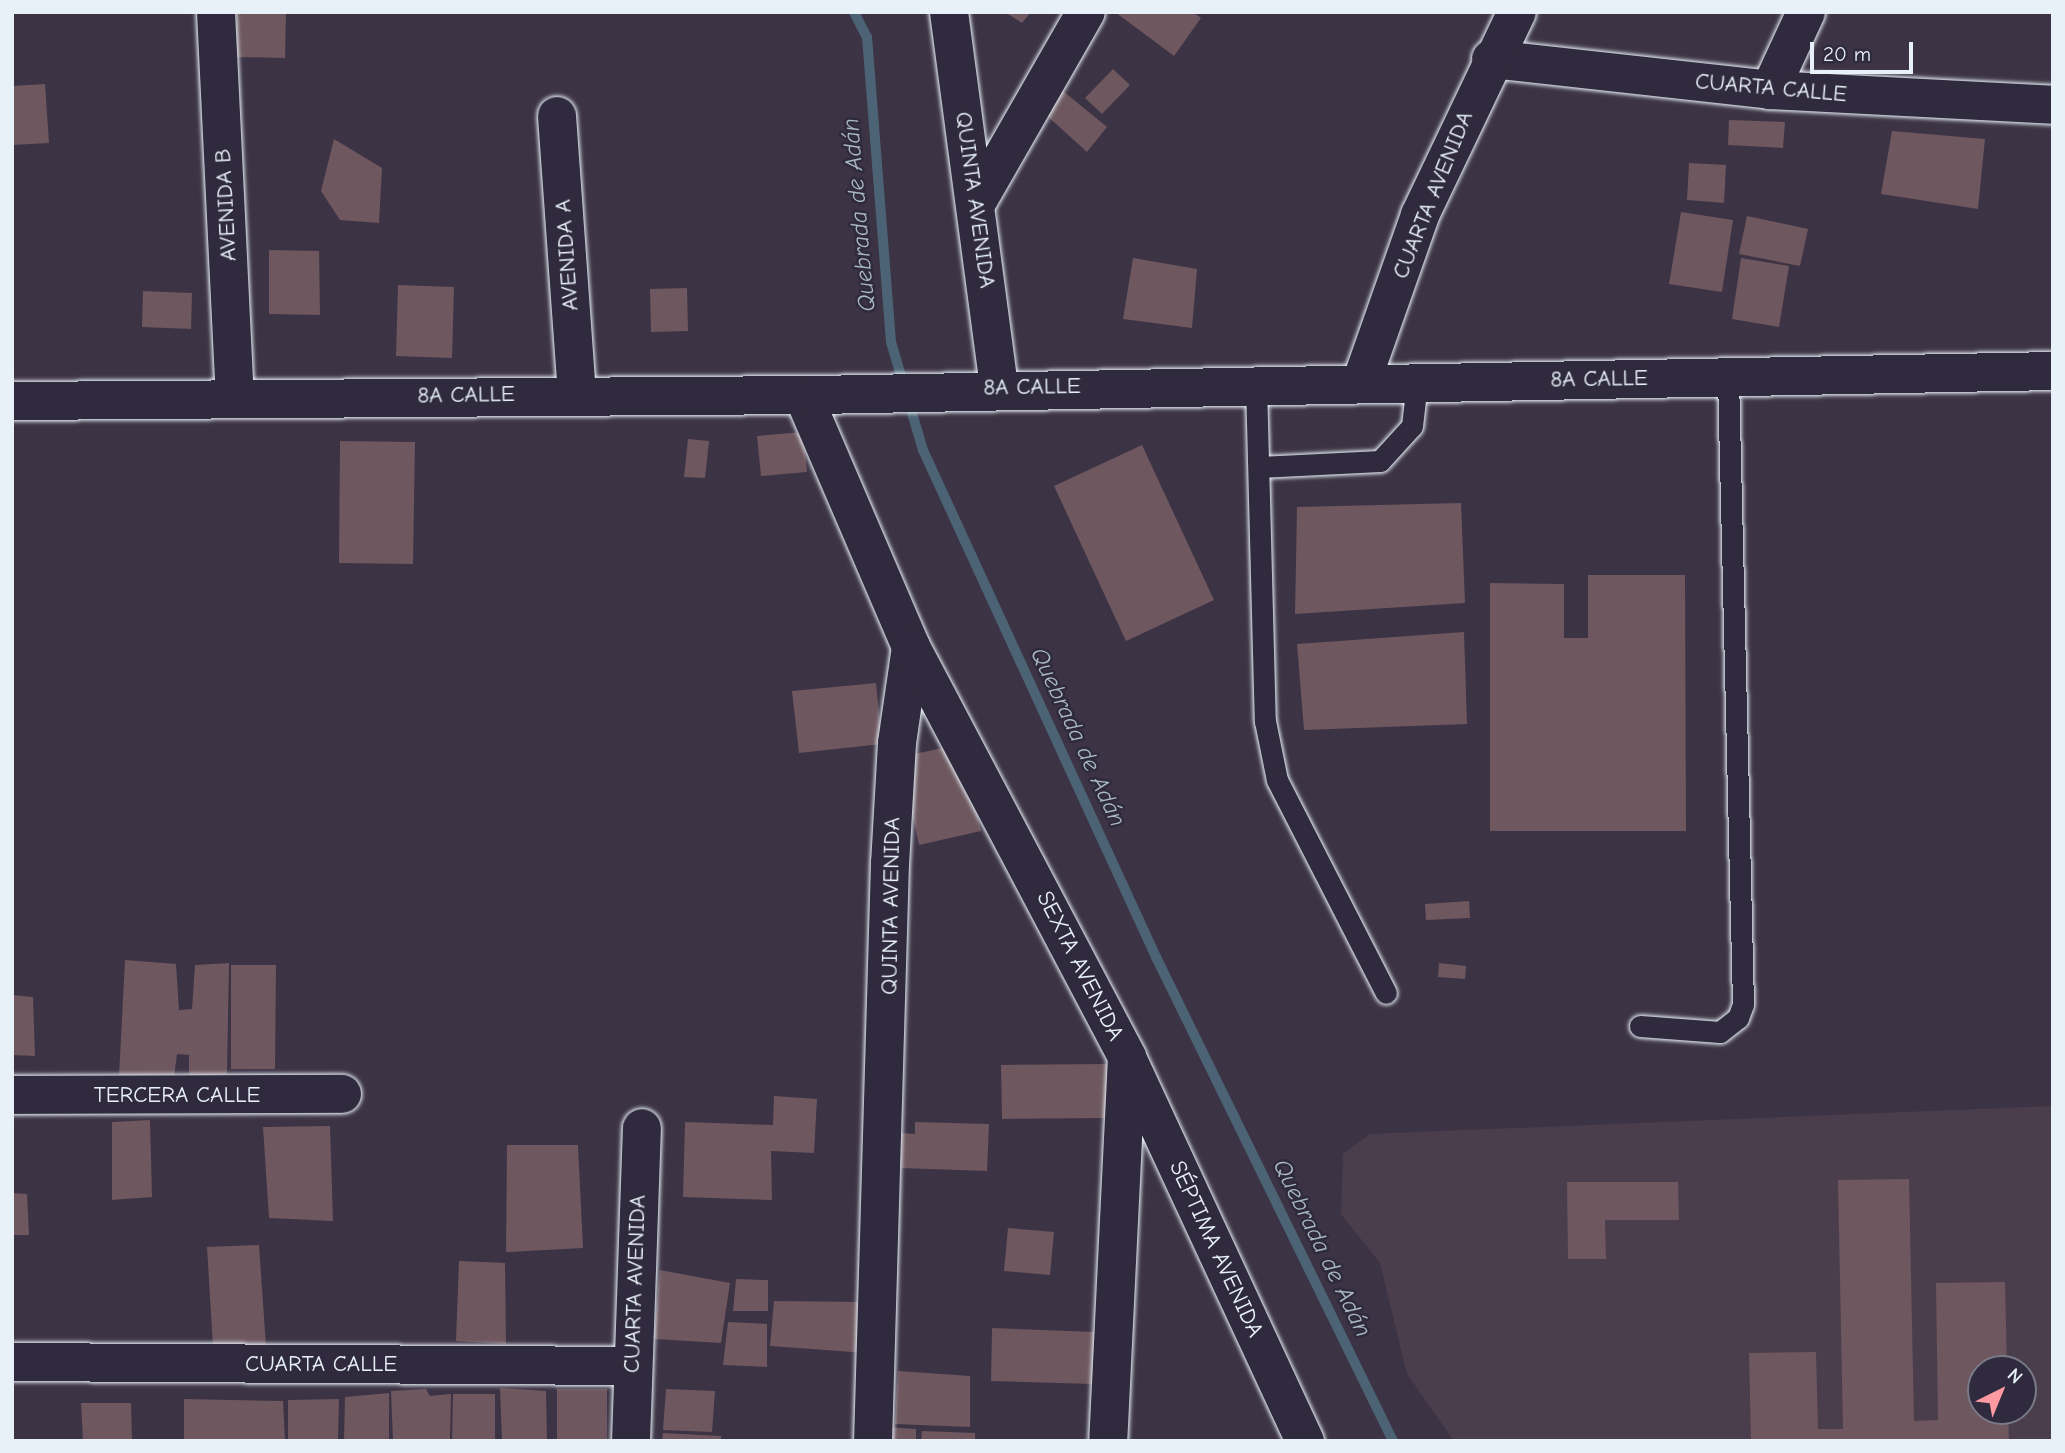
<!DOCTYPE html>
<meta charset="utf-8">
<style>
body{margin:0}
#map{position:relative;width:2065px;height:1453px;overflow:hidden;background:#3c3344;font-family:"Comic Neue",sans-serif}
div>[style]{position:absolute}
[style*='--x']{left:calc(var(--x)*1px);top:calc(var(--y)*1px);width:calc(var(--w)*1px);rotate:calc(var(--a)*1deg)}
.built>*{inset:0;background:#4b3e4c}
.stream>*{height:10px;margin:-5px;padding:0 5px;transform-origin:5px;border-radius:5px;background:#4b6374}
.building>*{inset:0;background:#6e575f}
.roads{filter:drop-shadow(0 0 2px #e8f1f8) drop-shadow(0 0 2px #e8f1f8)}
.service>*{height:21px;margin:-10.5px;padding:0 10.5px;transform-origin:10.5px;border-radius:10.5px;background:#2f2a3d}
.minor>*{height:38px;margin:-19px;padding:0 19px;transform-origin:19px;border-radius:19px;background:#2f2a3d}
.tertiary>*{height:38px;margin:-19px;padding:0 19px;transform-origin:19px;border-radius:19px;background:#2f2a3d}
span{translate:-50% -50%;white-space:nowrap;text-align:center;line-height:1.15;-webkit-text-stroke:5px #2f2a3d;paint-order:stroke}
.street-label{font-size:23px;color:#e8f1f8}
.water-label{font-size:24px;color:#a9b8c3;font-style:italic}
.frame{position:absolute;inset:0;border:14px solid #e8f1f8;pointer-events:none}
.north{position:absolute;left:1967px;top:1355px;width:70px;height:70px;box-sizing:border-box;background:#2f2a3d;border:2px solid #797a88;border-radius:50%;rotate:43deg;font-size:19px;font-weight:700;line-height:28px;text-align:center;color:#e8f1f8}
.north::after{content:'';display:block;margin:auto;width:24px;height:32px;background:#ff9aa2;clip-path:polygon(50% 0,100% 100%,50% 72%,0 100%)}
.scale{position:absolute;left:1810px;top:42px;width:103px;height:32px;box-sizing:border-box;border:4px solid #e8f1f8;border-top:0;padding-left:9px;font-size:21px;line-height:24px;white-space:nowrap;color:#e8f1f8;-webkit-text-stroke:5px #2f2a3d;paint-order:stroke}
</style>
<div id="map">
<div class="built">
<i style="clip-path:polygon(evenodd,2053px 1106px,2053px 1441px,1454px 1441px,1407px 1374px,1380px 1263px,1341px 1214px,1343px 1154px,1370px 1134px,2053px 1106px,1981px 1369px,2023px 1369px,2023px 1411px,1981px 1411px,1981px 1369px)"></i>
</div>
<div class="stream">
<i style="--x:854;--y:12;--w:28;--a:63"></i>
<i style="--x:867;--y:37;--w:306;--a:85.5"></i>
<i style="--x:891;--y:342;--w:113;--a:73.5"></i>
<i style="--x:923;--y:450;--w:558;--a:65.32"></i>
<i style="--x:1156;--y:957;--w:539;--a:63.91"></i>
</div>
<div class="building">
<i style="clip-path:polygon(237px 12px,286px 12px,285px 58px,236px 57px)"></i>
<i style="clip-path:polygon(1005px 12px,1031px 12px,1022px 23px)"></i>
<i style="clip-path:polygon(1115px 12px,1193px 12px,1201px 18px,1174px 56px)"></i>
<i style="clip-path:polygon(1113px 69px,1130px 85px,1102px 114px,1085px 98px)"></i>
<i style="clip-path:polygon(45px 84px,49px 143px,12px 145px,12px 86px)"></i>
<i style="clip-path:polygon(1063px 91px,1107px 127px,1087px 152px,1044px 113px)"></i>
<i style="clip-path:polygon(1729px 120px,1785px 122px,1783px 148px,1728px 145px)"></i>
<i style="clip-path:polygon(1892px 131px,1985px 139px,1978px 209px,1881px 194px)"></i>
<i style="clip-path:polygon(334px 139px,382px 168px,379px 223px,340px 220px,321px 191px)"></i>
<i style="clip-path:polygon(1689px 163px,1726px 165px,1724px 203px,1687px 200px)"></i>
<i style="clip-path:polygon(1681px 212px,1733px 220px,1722px 292px,1669px 284px)"></i>
<i style="clip-path:polygon(1747px 216px,1808px 229px,1800px 266px,1739px 254px)"></i>
<i style="clip-path:polygon(269px 250px,319px 251px,320px 315px,269px 314px)"></i>
<i style="clip-path:polygon(1133px 258px,1197px 269px,1192px 328px,1123px 319px)"></i>
<i style="clip-path:polygon(1741px 258px,1789px 266px,1779px 327px,1732px 319px)"></i>
<i style="clip-path:polygon(398px 285px,454px 287px,452px 358px,396px 356px)"></i>
<i style="clip-path:polygon(687px 288px,688px 331px,651px 332px,650px 289px)"></i>
<i style="clip-path:polygon(143px 291px,192px 293px,191px 329px,142px 327px)"></i>
<i style="clip-path:polygon(803px 432px,807px 472px,761px 476px,757px 436px)"></i>
<i style="clip-path:polygon(688px 439px,709px 441px,705px 478px,684px 477px)"></i>
<i style="clip-path:polygon(340px 441px,415px 442px,413px 564px,339px 563px)"></i>
<i style="clip-path:polygon(1142px 445px,1214px 600px,1126px 641px,1054px 486px)"></i>
<i style="clip-path:polygon(1461px 503px,1465px 603px,1295px 614px,1297px 507px)"></i>
<i style="clip-path:polygon(1588px 575px,1685px 575px,1686px 831px,1490px 831px,1490px 583px,1564px 584px,1564px 638px,1588px 638px)"></i>
<i style="clip-path:polygon(1464px 632px,1467px 724px,1304px 730px,1297px 644px)"></i>
<i style="clip-path:polygon(876px 683px,882px 744px,799px 753px,792px 691px)"></i>
<i style="clip-path:polygon(961px 744px,981px 831px,919px 845px,900px 757px)"></i>
<i style="clip-path:polygon(1469px 901px,1470px 918px,1426px 920px,1425px 904px)"></i>
<i style="clip-path:polygon(125px 960px,176px 964px,179px 1010px,192px 1009px,195px 965px,229px 963px,227px 1074px,189px 1078px,189px 1055px,177px 1054px,174px 1077px,119px 1076px)"></i>
<i style="clip-path:polygon(1439px 963px,1466px 966px,1465px 979px,1438px 977px)"></i>
<i style="clip-path:polygon(231px 965px,276px 965px,275px 1069px,231px 1069px)"></i>
<i style="clip-path:polygon(12px 995px,33px 997px,35px 1056px,12px 1055px)"></i>
<i style="clip-path:polygon(1107px 1064px,1108px 1118px,1002px 1119px,1001px 1065px)"></i>
<i style="clip-path:polygon(774px 1096px,817px 1099px,814px 1153px,771px 1151px,772px 1200px,683px 1197px,685px 1122px,773px 1125px)"></i>
<i style="clip-path:polygon(150px 1120px,152px 1197px,112px 1200px,112px 1122px)"></i>
<i style="clip-path:polygon(915px 1122px,989px 1124px,987px 1171px,900px 1168px,901px 1133px,915px 1134px)"></i>
<i style="clip-path:polygon(330px 1126px,333px 1221px,269px 1218px,263px 1127px)"></i>
<i style="clip-path:polygon(507px 1145px,578px 1145px,583px 1248px,506px 1252px)"></i>
<i style="clip-path:polygon(1909px 1179px,1914px 1421px,1938px 1420px,1936px 1283px,2005px 1282px,2007px 1369px,1981px 1369px,1981px 1411px,2008px 1411px,2009px 1441px,1751px 1441px,1749px 1353px,1816px 1352px,1818px 1429px,1843px 1429px,1838px 1180px)"></i>
<i style="clip-path:polygon(1567px 1182px,1678px 1182px,1679px 1220px,1605px 1220px,1606px 1259px,1568px 1259px)"></i>
<i style="clip-path:polygon(12px 1193px,27px 1194px,29px 1235px,12px 1235px)"></i>
<i style="clip-path:polygon(1008px 1228px,1054px 1232px,1050px 1275px,1004px 1271px)"></i>
<i style="clip-path:polygon(259px 1245px,266px 1346px,213px 1346px,207px 1247px)"></i>
<i style="clip-path:polygon(459px 1261px,505px 1263px,506px 1344px,456px 1341px)"></i>
<i style="clip-path:polygon(660px 1270px,730px 1283px,721px 1343px,654px 1339px)"></i>
<i style="clip-path:polygon(736px 1279px,768px 1280px,768px 1311px,733px 1311px)"></i>
<i style="clip-path:polygon(774px 1301px,867px 1302px,866px 1353px,770px 1346px)"></i>
<i style="clip-path:polygon(728px 1322px,767px 1324px,767px 1367px,723px 1365px)"></i>
<i style="clip-path:polygon(992px 1328px,1095px 1332px,1093px 1384px,991px 1381px)"></i>
<i style="clip-path:polygon(898px 1371px,970px 1376px,970px 1427px,895px 1424px)"></i>
<i style="clip-path:polygon(500px 1388px,546px 1391px,547px 1441px,502px 1441px)"></i>
<i style="clip-path:polygon(426px 1389px,430px 1396px,451px 1394px,450px 1441px,393px 1441px,391px 1391px)"></i>
<i style="clip-path:polygon(557px 1389px,607px 1389px,607px 1441px,557px 1441px)"></i>
<i style="clip-path:polygon(666px 1389px,715px 1391px,712px 1432px,663px 1430px)"></i>
<i style="clip-path:polygon(389px 1393px,389px 1441px,344px 1441px,345px 1397px)"></i>
<i style="clip-path:polygon(453px 1394px,495px 1394px,495px 1441px,452px 1441px)"></i>
<i style="clip-path:polygon(184px 1399px,283px 1401px,285px 1441px,184px 1441px)"></i>
<i style="clip-path:polygon(339px 1399px,338px 1441px,288px 1441px,288px 1400px)"></i>
<i style="clip-path:polygon(81px 1403px,131px 1403px,132px 1441px,83px 1441px)"></i>
<i style="clip-path:polygon(886px 1427px,916px 1429px,916px 1441px,886px 1441px)"></i>
<i style="clip-path:polygon(922px 1431px,975px 1433px,975px 1441px,921px 1441px)"></i>
<i style="clip-path:polygon(663px 1433px,721px 1436px,721px 1441px,662px 1441px)"></i>
</div>
<div class="roads">
<div class="service">
<i style="--x:1256;--y:384;--w:337;--a:88.5"></i>
<i style="--x:1265;--y:721;--w:60;--a:78.5"></i>
<i style="--x:1277;--y:780;--w:239;--a:62.9"></i>
<i style="--x:1259;--y:467;--w:121;--a:-2.8"></i>
<i style="--x:1380;--y:461;--w:47;--a:-47.6"></i>
<i style="--x:1412;--y:426;--w:44;--a:-83.5"></i>
<i style="--x:1640;--y:1026;--w:80;--a:4.3"></i>
<i style="--x:1720;--y:1032;--w:23;--a:-38"></i>
<i style="--x:1738;--y:1018;--w:15;--a:-70"></i>
<i style="--x:1743;--y:1004;--w:627;--a:-91.37"></i>
</div>
<div class="minor">
<i style="--x:216;--y:12;--w:386;--a:87.2"></i>
<i style="--x:949;--y:12;--w:379;--a:82.4"></i>
<i style="--x:1491;--y:59;--w:281;--a:6.3"></i>
<i style="--x:1770;--y:90;--w:283;--a:3"></i>
<i style="--x:1770;--y:90;--w:86;--a:-65.2"></i>
<i style="--x:557;--y:116;--w:278;--a:85.9"></i>
<i style="--x:977;--y:202;--w:219;--a:-60.2"></i>
<i style="--x:1361;--y:383;--w:178;--a:-70.6"></i>
<i style="--x:1420;--y:215;--w:225;--a:-64.5"></i>
<i style="--x:803;--y:395;--w:274;--a:66.8"></i>
<i style="--x:911;--y:647;--w:97;--a:98.3"></i>
<i style="--x:897;--y:743;--w:120;--a:93.3"></i>
<i style="--x:890;--y:863;--w:578;--a:91.68"></i>
<i style="--x:911;--y:647;--w:463;--a:62.2"></i>
<i style="--x:1127;--y:1057;--w:384;--a:92.8"></i>
<i style="--x:1129;--y:1062;--w:418;--a:65.1"></i>
<i style="--x:12;--y:1095;--w:330;--a:-0.2"></i>
<i style="--x:12;--y:1362;--w:618;--a:0.37"></i>
<i style="--x:631;--y:1441;--w:313;--a:-88"></i>
</div>
<div class="tertiary">
<i style="--x:12;--y:401;--w:804;--a:-0.43"></i>
<i style="--x:816;--y:395;--w:1237;--a:-1.11"></i>
</div>
</div>
<div class="street-label">
<span style="left:1771px;top:88px;rotate:5deg">CUARTA CALLE</span>
<span style="left:1433px;top:195px;rotate:-68deg">CUARTA AVENIDA</span>
<span style="left:975px;top:200px;rotate:82deg">QUINTA AVENIDA</span>
<span style="left:226px;top:205px;rotate:-93deg">AVENIDA B</span>
<span style="left:567px;top:255px;rotate:-94deg">AVENIDA A</span>
<span style="left:1599px;top:379px;rotate:-1deg">8A CALLE</span>
<span style="left:1032px;top:387px;rotate:-1deg">8A CALLE</span>
<span style="left:466px;top:395px;rotate:-1deg">8A CALLE</span>
<span style="left:891px;top:906px;rotate:-89deg">QUINTA AVENIDA</span>
<span style="left:1080px;top:966px;rotate:63deg">SEXTA AVENIDA</span>
<span style="left:177px;top:1095px">TERCERA CALLE</span>
<span style="left:1216px;top:1249px;rotate:65deg">SÉPTIMA AVENIDA</span>
<span style="left:635px;top:1284px;rotate:-88deg">CUARTA AVENIDA</span>
<span style="left:321px;top:1364px">CUARTA CALLE</span>
</div>
<div class="water-label">
<span style="left:859px;top:215px;rotate:-95deg">Quebrada de Adán</span>
<span style="left:1078px;top:737px;rotate:65deg">Quebrada de Adán</span>
<span style="left:1322px;top:1248px;rotate:64deg">Quebrada de Adán</span>
</div>
<div class="frame"></div>
<div class="north">N</div>
<div class="scale">20 m</div>
</div>
